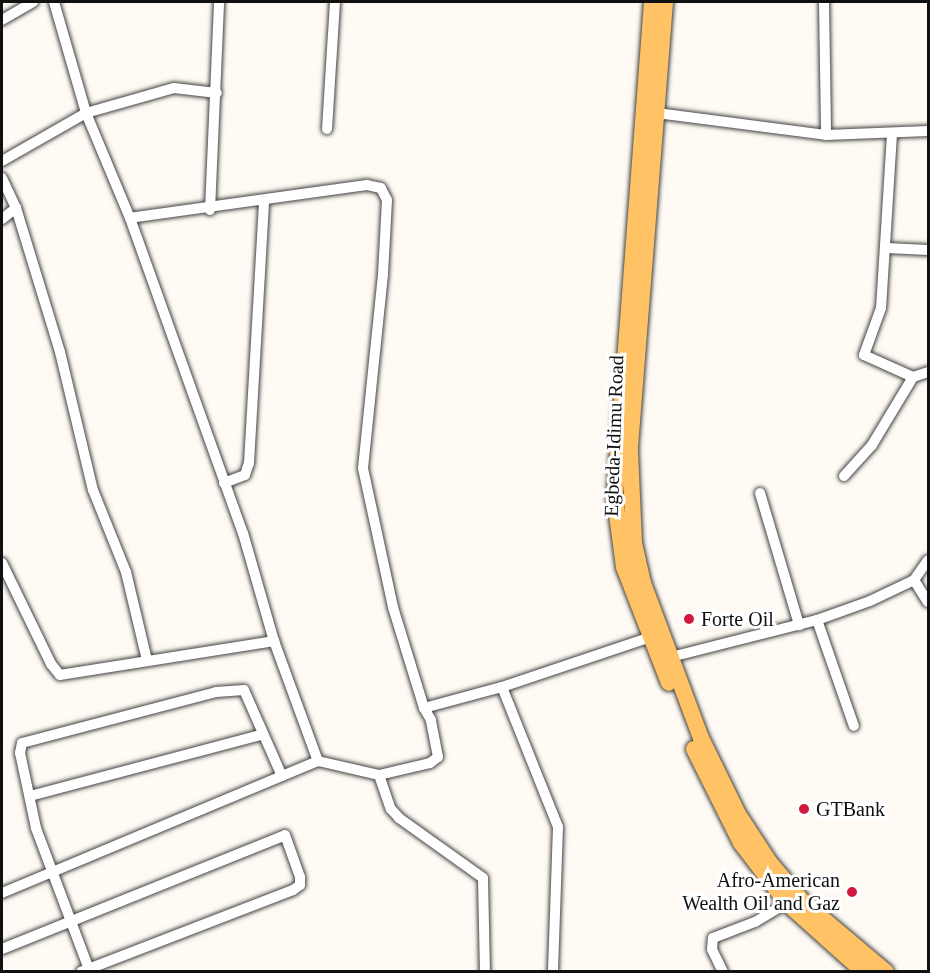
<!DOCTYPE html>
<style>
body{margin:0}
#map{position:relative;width:930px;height:973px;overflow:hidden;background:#fffbf4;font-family:Georgia,serif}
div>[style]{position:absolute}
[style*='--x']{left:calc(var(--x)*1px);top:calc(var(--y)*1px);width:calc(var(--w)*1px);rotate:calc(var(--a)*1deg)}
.roads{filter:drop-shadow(0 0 2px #434343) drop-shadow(0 0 2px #434343)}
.minor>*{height:10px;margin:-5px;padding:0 5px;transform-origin:5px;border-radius:5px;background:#fff}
.primary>*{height:16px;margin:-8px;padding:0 8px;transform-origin:8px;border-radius:8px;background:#ffc264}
.dots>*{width:16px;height:16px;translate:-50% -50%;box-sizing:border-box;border:3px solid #fff;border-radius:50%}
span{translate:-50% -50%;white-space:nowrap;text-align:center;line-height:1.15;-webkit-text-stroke:6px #fff;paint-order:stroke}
.street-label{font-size:20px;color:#101010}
.poi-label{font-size:20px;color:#101010}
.left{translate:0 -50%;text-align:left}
.right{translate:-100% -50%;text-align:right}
.frame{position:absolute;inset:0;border:3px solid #101010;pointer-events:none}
</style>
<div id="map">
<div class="roads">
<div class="minor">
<i style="--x:54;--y:2;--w:116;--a:73.9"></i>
<i style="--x:86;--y:113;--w:114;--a:67.3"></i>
<i style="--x:130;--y:218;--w:335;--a:70.3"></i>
<i style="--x:243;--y:533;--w:112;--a:74"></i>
<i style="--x:274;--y:641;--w:128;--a:69.9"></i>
<i style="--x:824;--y:2;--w:133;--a:89.1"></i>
<i style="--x:2;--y:20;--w:36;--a:-30"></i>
<i style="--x:657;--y:113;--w:170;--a:7.4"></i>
<i style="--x:826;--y:135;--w:102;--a:-2.2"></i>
<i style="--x:327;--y:129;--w:127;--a:-86.4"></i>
<i style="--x:892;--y:134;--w:174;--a:93.6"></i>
<i style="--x:881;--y:308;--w:50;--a:109.9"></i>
<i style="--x:864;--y:355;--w:54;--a:24.2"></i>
<i style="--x:913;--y:377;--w:16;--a:-18"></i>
<i style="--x:2;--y:161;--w:97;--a:-29.7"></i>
<i style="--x:86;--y:113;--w:91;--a:-15.9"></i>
<i style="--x:174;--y:88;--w:43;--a:6.6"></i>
<i style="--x:2;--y:178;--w:33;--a:65"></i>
<i style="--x:16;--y:208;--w:151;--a:73"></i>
<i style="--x:60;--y:352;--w:142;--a:76.6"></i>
<i style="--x:93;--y:490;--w:88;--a:68.1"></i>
<i style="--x:126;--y:572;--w:90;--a:76.6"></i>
<i style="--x:210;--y:210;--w:208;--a:-87.5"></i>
<i style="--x:2;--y:219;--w:18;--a:-38"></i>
<i style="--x:887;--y:248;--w:41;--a:2.8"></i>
<i style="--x:844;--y:476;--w:42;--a:-47.9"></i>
<i style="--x:872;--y:445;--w:79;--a:-58.9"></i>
<i style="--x:224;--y:483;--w:22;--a:-21"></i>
<i style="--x:245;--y:475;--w:13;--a:-72"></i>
<i style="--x:249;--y:463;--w:262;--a:-86.7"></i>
<i style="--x:760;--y:493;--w:138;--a:73.5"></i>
<i style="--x:2;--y:563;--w:112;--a:64.1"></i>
<i style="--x:51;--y:664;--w:14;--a:51"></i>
<i style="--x:60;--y:675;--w:217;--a:-9"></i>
<i style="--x:914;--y:580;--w:26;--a:58"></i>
<i style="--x:817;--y:620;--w:112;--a:70.8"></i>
<i style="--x:671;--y:657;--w:151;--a:-14.2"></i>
<i style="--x:817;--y:620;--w:56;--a:-19.7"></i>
<i style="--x:870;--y:601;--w:49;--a:-25.5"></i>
<i style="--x:914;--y:580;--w:24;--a:-55"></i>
<i style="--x:502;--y:687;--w:151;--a:68.2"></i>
<i style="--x:558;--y:827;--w:145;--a:92"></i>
<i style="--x:424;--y:708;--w:81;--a:-15.1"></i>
<i style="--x:502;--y:687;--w:157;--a:-18.6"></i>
<i style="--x:379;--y:775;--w:36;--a:71"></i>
<i style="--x:391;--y:809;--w:12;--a:48"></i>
<i style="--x:399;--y:818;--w:103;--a:35.5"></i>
<i style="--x:483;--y:878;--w:94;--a:88.8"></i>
<i style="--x:30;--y:796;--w:239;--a:-14.8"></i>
<i style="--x:2;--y:893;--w:342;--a:-22.7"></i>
<i style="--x:318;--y:761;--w:63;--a:12.9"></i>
<i style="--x:379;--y:775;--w:52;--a:-13.2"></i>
<i style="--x:430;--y:763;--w:10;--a:-37"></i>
<i style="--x:438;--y:757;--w:38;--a:-101"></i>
<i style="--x:431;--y:720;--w:14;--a:-120"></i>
<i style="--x:424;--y:708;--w:106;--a:-107.1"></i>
<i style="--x:393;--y:607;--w:142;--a:-102.2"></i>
<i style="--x:363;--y:468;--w:195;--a:-84.1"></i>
<i style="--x:383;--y:274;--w:74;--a:-86.9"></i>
<i style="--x:387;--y:200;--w:13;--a:-117"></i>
<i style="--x:381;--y:188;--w:14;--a:-168"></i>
<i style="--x:367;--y:185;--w:239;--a:172.1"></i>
<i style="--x:2;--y:949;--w:305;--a:-21.9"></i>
<i style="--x:285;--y:835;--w:45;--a:70.3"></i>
<i style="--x:300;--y:877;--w:8;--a:90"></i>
<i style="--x:300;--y:885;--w:9;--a:144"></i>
<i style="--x:293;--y:890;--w:227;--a:158.9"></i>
<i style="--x:90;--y:972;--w:154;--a:-110.6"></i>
<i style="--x:36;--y:828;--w:77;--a:-102"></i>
<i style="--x:20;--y:753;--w:10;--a:-79"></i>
<i style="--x:22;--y:743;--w:201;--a:-14.7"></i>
<i style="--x:216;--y:692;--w:28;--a:-4"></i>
<i style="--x:244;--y:690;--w:94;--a:66.2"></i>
<i style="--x:723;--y:972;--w:25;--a:-116"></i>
<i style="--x:712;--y:949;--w:11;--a:-85"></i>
<i style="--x:713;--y:938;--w:45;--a:-20.9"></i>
<i style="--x:755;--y:922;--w:37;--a:-31"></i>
</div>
<div class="primary">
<i style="--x:652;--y:2;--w:498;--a:94.3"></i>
<i style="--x:615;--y:499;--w:69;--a:82.5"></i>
<i style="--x:624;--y:567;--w:124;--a:68.8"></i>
<i style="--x:665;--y:2;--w:450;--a:94.5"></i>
<i style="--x:630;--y:451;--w:92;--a:87.5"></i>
<i style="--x:634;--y:543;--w:41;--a:77.3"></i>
<i style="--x:643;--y:583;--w:165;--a:69.5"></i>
<i style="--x:701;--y:738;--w:85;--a:64"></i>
<i style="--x:738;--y:814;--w:59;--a:56.9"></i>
<i style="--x:770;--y:863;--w:52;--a:49.6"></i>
<i style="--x:804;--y:903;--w:107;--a:40.1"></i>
<i style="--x:694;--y:749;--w:105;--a:63.4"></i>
<i style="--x:741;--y:843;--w:76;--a:52.5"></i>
<i style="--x:787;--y:903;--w:103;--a:41.9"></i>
</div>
</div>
<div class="dots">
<i style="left:689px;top:619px;background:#d0193d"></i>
<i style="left:804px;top:809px;background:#d0193d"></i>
<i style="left:852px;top:892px;background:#d0193d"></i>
</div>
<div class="street-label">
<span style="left:614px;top:436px;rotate:-88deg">Egbeda-Idimu Road</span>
</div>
<div class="poi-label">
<span class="left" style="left:701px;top:619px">Forte Oil</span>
<span class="left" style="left:816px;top:809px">GTBank</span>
<span class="right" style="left:840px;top:892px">Afro-American<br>Wealth Oil and Gaz</span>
</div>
<div class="frame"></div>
</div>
